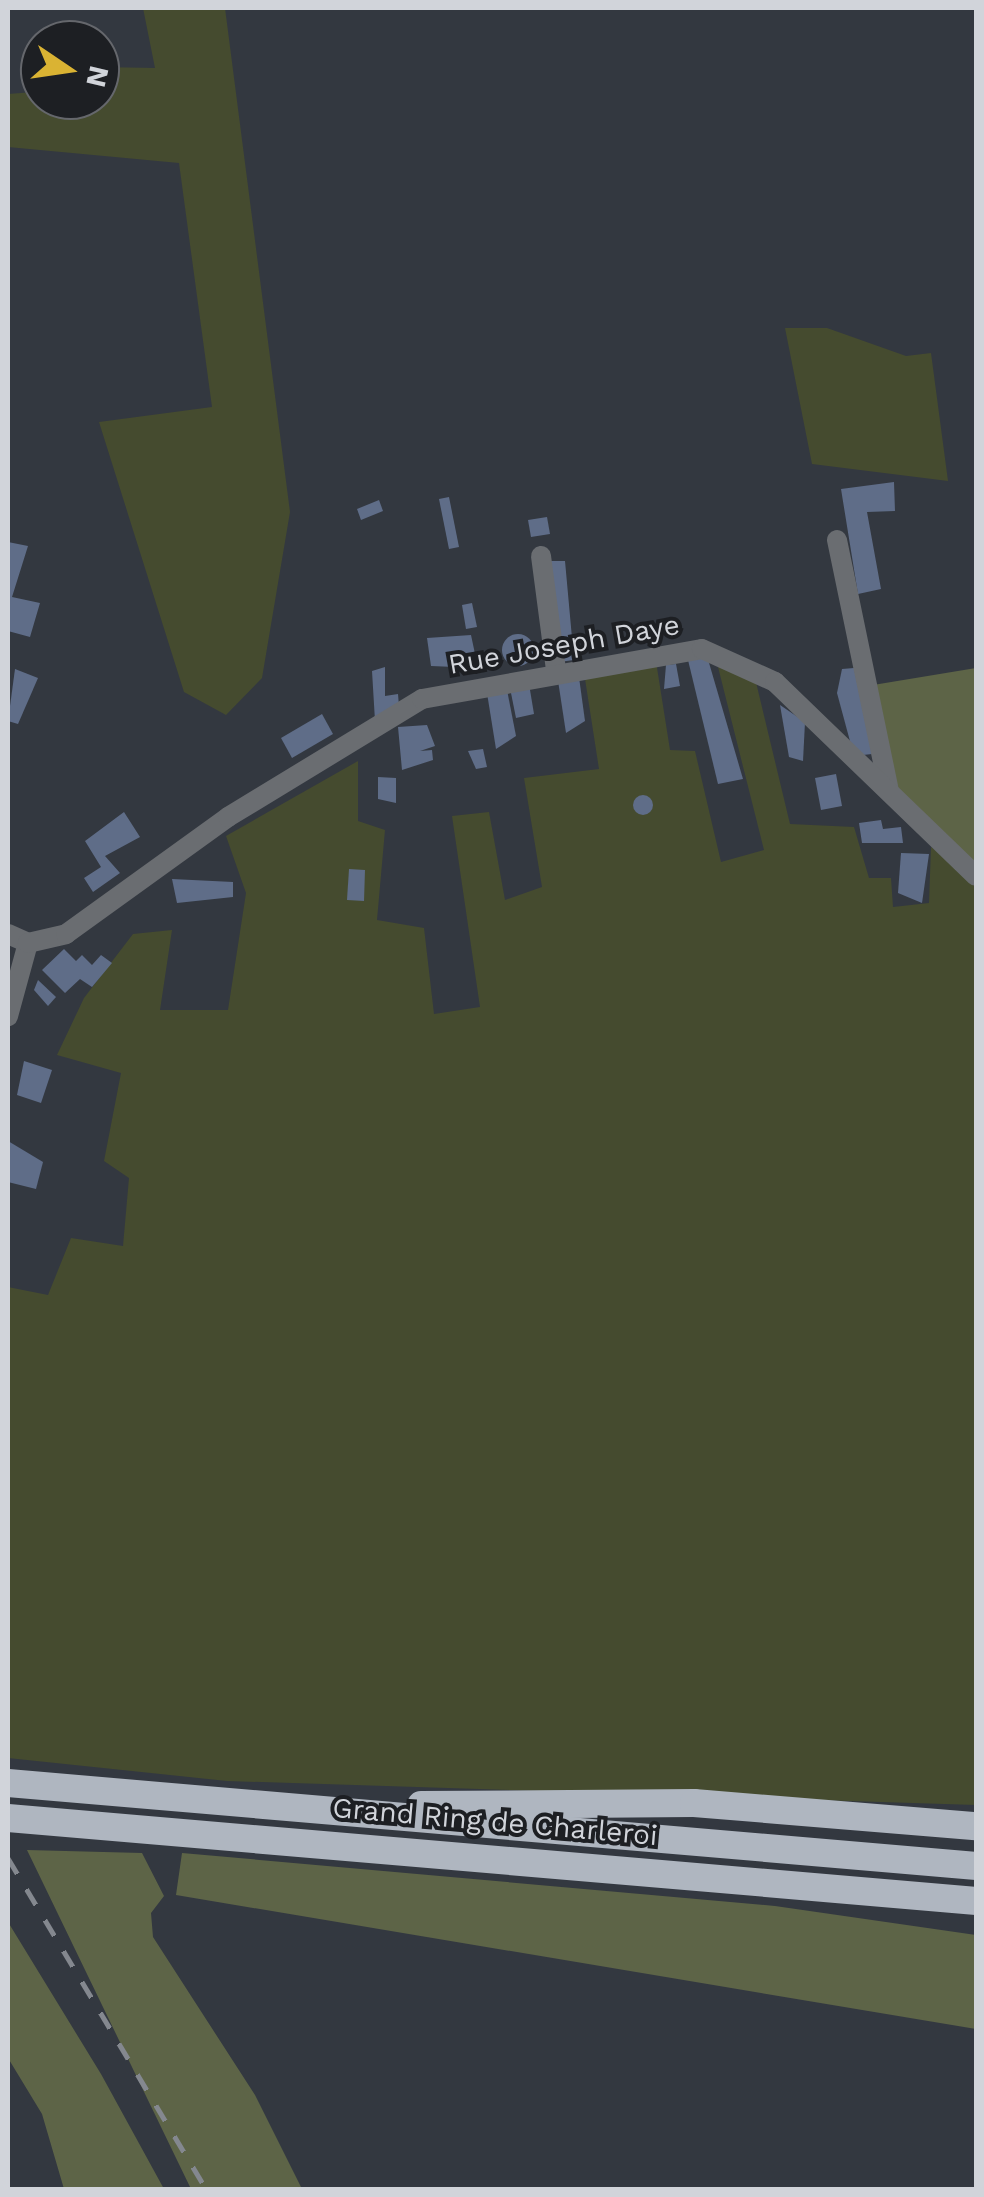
<!DOCTYPE html>
<style>
body{margin:0}
#map{position:relative;width:984px;height:2197px;overflow:hidden;background:#333840;font-family:"Work Sans",sans-serif}
div>[style]{position:absolute}
[style*='--x']{left:calc(var(--x)*1px);top:calc(var(--y)*1px);width:calc(var(--w)*1px);rotate:calc(var(--a)*1deg)}
.green>*{inset:0;background:#454b2f}
.forest>*{inset:0;background:#5d6447}
.building>*{inset:0;background:#5f6d88}
.round{border-radius:50%}
.minor>*{height:20px;margin:-10px;padding:0 10px;transform-origin:10px;border-radius:10px;background:#6a6d71}
.highway>*{height:28px;margin:-14px;padding:0 14px;transform-origin:14px;border-radius:14px;background:#afb6c0}
.rail>*{height:5px;margin-top:-2.5px;transform-origin:0;background:repeating-linear-gradient(90deg,#84888f 0 18px,transparent 0 36px)}
span{translate:-50% -50%;white-space:nowrap;text-align:center;line-height:1.15;-webkit-text-stroke:8px #1d1f23;paint-order:stroke}
.street-label{font-size:28px;color:#d1d4da}
.frame{position:absolute;inset:0;border:10px solid #d1d4da;pointer-events:none}
.north{position:absolute;left:20px;top:20px;width:100px;height:100px;box-sizing:border-box;background:#1d1f23;border:2px solid #65676c;border-radius:50%;rotate:103deg;font-size:28px;font-weight:700;line-height:40px;text-align:center;color:#d1d4da}
.north::after{content:'';display:block;margin:auto;width:35px;height:45px;background:#dab333;clip-path:polygon(50% 0,100% 100%,50% 72%,0 100%)}
</style>
<div id="map">
<div class="green">
<i style="clip-path:polygon(143px 8px,225px 8px,290px 512px,262px 678px,226px 715px,184px 692px,99px 422px,212px 407px,179px 163px,8px 147px,8px 94px,34px 92px,40px 80px,40px 100px,100px 100px,100px 67px,155px 68px)"></i>
<i style="clip-path:polygon(785px 328px,827px 328px,906px 356px,931px 353px,948px 481px,812px 464px)"></i>
<i style="clip-path:polygon(655px 655px,670px 750px,695px 751px,721px 862px,764px 850px,716px 659px,755px 678px,790px 824px,854px 827px,869px 878px,891px 878px,893px 907px,929px 903px,931px 847px,976px 878px,976px 1805px,227px 1781px,8px 1758px,8px 1287px,48px 1295px,71px 1238px,123px 1246px,129px 1178px,104px 1161px,121px 1073px,57px 1055px,84px 998px,133px 934px,172px 930px,160px 1010px,228px 1010px,246px 893px,226px 836px,358px 761px,358px 821px,385px 830px,377px 920px,424px 928px,434px 1014px,480px 1007px,452px 816px,489px 812px,505px 900px,542px 887px,524px 778px,599px 769px,583px 666px)"></i>
</div>
<div class="forest">
<i style="clip-path:polygon(976px 668px,976px 873px,889px 792px,867px 686px)"></i>
<i style="clip-path:polygon(27px 1850px,142px 1853px,164px 1896px,151px 1913px,153px 1937px,255px 2095px,302px 2189px,191px 2189px)"></i>
<i style="clip-path:polygon(182px 1853px,775px 1906px,976px 1935px,976px 2029px,176px 1895px)"></i>
<i style="clip-path:polygon(8px 1922px,101px 2074px,164px 2189px,64px 2189px,42px 2114px,8px 2058px)"></i>
</div>
<div class="building">
<i style="clip-path:polygon(894px 482px,895px 511px,867px 512px,881px 589px,858px 594px,841px 489px)"></i>
<i style="clip-path:polygon(449px 497px,459px 547px,449px 549px,439px 499px)"></i>
<i style="clip-path:polygon(379px 500px,383px 511px,361px 520px,357px 509px)"></i>
<i style="clip-path:polygon(547px 517px,550px 534px,531px 537px,528px 520px)"></i>
<i style="clip-path:polygon(8px 542px,28px 546px,12px 597px,40px 603px,30px 637px,8px 631px)"></i>
<i style="clip-path:polygon(550px 561px,565px 561px,574px 660px,559px 662px)"></i>
<i style="clip-path:polygon(472px 603px,477px 627px,466px 629px,462px 605px)"></i>
<i class="round" style="left:502px;top:634px;width:32px;height:32px"></i>
<i style="clip-path:polygon(471px 635px,478px 668px,431px 666px,427px 638px)"></i>
<i style="clip-path:polygon(707px 656px,743px 779px,718px 784px,688px 660px)"></i>
<i style="clip-path:polygon(676px 664px,680px 686px,664px 689px,666px 665px)"></i>
<i style="clip-path:polygon(385px 667px,385px 696px,398px 694px,399px 706px,375px 721px,372px 671px)"></i>
<i style="clip-path:polygon(854px 668px,872px 754px,854px 756px,837px 693px,842px 669px)"></i>
<i style="clip-path:polygon(15px 669px,38px 678px,18px 724px,8px 721px)"></i>
<i style="clip-path:polygon(578px 670px,585px 721px,566px 733px,557px 674px)"></i>
<i style="clip-path:polygon(529px 684px,534px 714px,516px 718px,510px 688px)"></i>
<i style="clip-path:polygon(507px 690px,516px 736px,496px 749px,487px 693px)"></i>
<i style="clip-path:polygon(780px 705px,805px 722px,803px 761px,789px 757px)"></i>
<i style="clip-path:polygon(322px 714px,333px 734px,292px 758px,281px 738px)"></i>
<i style="clip-path:polygon(427px 725px,435px 746px,420px 751px,432px 750px,433px 760px,402px 770px,398px 727px)"></i>
<i style="clip-path:polygon(483px 749px,487px 767px,476px 769px,468px 751px)"></i>
<i style="clip-path:polygon(836px 774px,842px 806px,821px 810px,815px 778px)"></i>
<i style="clip-path:polygon(378px 777px,396px 778px,396px 803px,378px 799px)"></i>
<i class="round" style="left:633px;top:795px;width:20px;height:20px"></i>
<i style="clip-path:polygon(124px 812px,140px 837px,105px 856px,120px 873px,93px 892px,84px 878px,101px 867px,85px 841px)"></i>
<i style="clip-path:polygon(881px 820px,883px 829px,901px 827px,903px 843px,862px 843px,859px 823px)"></i>
<i style="clip-path:polygon(901px 853px,929px 854px,922px 903px,898px 893px)"></i>
<i style="clip-path:polygon(349px 869px,365px 870px,364px 901px,347px 900px)"></i>
<i style="clip-path:polygon(172px 879px,233px 882px,233px 897px,177px 903px)"></i>
<i style="clip-path:polygon(64px 949px,76px 961px,82px 955px,92px 965px,101px 955px,112px 963px,92px 987px,80px 979px,65px 993px,42px 970px)"></i>
<i style="clip-path:polygon(38px 980px,56px 997px,48px 1006px,34px 990px)"></i>
<i style="clip-path:polygon(24px 1061px,52px 1070px,41px 1103px,17px 1095px)"></i>
<i style="clip-path:polygon(8px 1141px,43px 1162px,36px 1189px,8px 1182px)"></i>
</div>
<div class="minor">
<i style="--x:837;--y:540;--w:257;--a:78.3"></i>
<i style="--x:541;--y:556;--w:115;--a:82.5"></i>
<i style="--x:8;--y:934;--w:22;--a:24"></i>
<i style="--x:28;--y:943;--w:76;--a:105.3"></i>
<i style="--x:28;--y:943;--w:39;--a:-13"></i>
<i style="--x:66;--y:934;--w:200;--a:-35.8"></i>
<i style="--x:228;--y:817;--w:227;--a:-31.3"></i>
<i style="--x:422;--y:699;--w:284;--a:-10.1"></i>
<i style="--x:702;--y:649;--w:80;--a:24.3"></i>
<i style="--x:775;--y:682;--w:279;--a:44"></i>
</div>
<div class="highway">
<i style="--x:8;--y:1783;--w:972;--a:4.9"></i>
<i style="--x:421;--y:1805;--w:273;--a:-0.4"></i>
<i style="--x:694;--y:1803;--w:283;--a:4.7"></i>
<i style="--x:8;--y:1818;--w:972;--a:4.9"></i>
</div>
<div class="rail">
<i style="--x:8;--y:1858;--w:387;--a:59.1"></i>
</div>
<div class="street-label">
<span style="left:564px;top:645px;rotate:-10deg">Rue Joseph Daye</span>
<span style="left:495px;top:1822px;rotate:5deg">Grand Ring de Charleroi</span>
</div>
<div class="frame"></div>
<div class="north">N</div>
</div>
